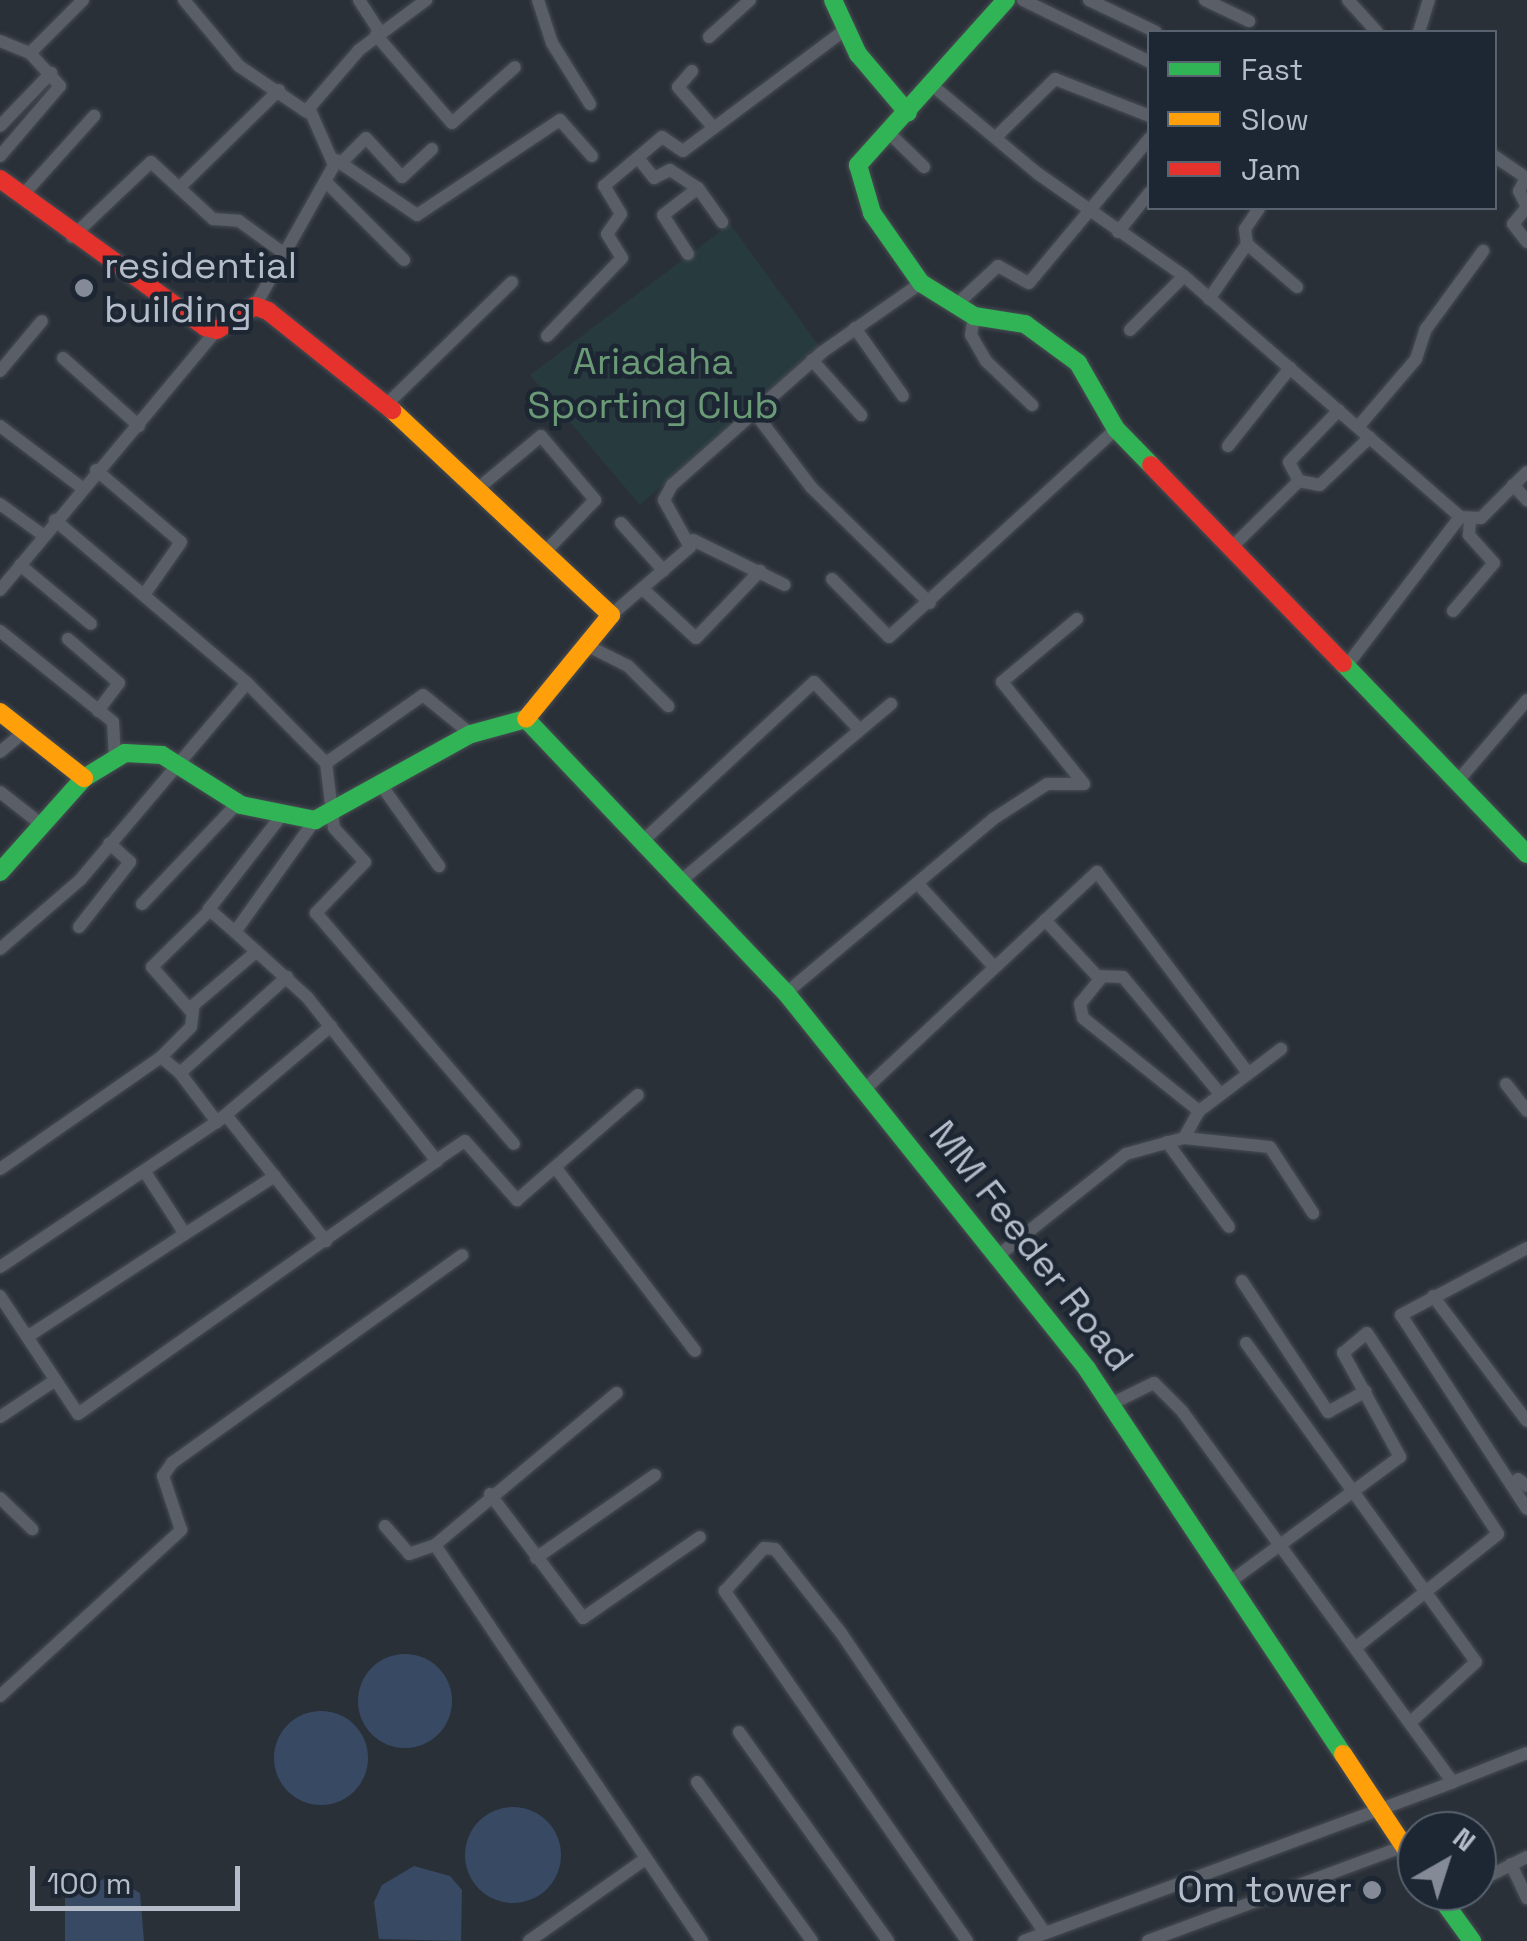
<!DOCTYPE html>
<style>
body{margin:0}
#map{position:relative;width:1527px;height:1941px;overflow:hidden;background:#2a3038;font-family:"Space Grotesk",sans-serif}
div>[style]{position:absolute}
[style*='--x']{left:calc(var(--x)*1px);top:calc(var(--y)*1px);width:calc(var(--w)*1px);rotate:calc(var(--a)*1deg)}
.green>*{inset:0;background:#273a3e}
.water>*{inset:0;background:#384963}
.round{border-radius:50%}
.roads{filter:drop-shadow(0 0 2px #484c53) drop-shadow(0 0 2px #484c53)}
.street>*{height:12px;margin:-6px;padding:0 6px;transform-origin:6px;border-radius:6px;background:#5a5e66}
.fast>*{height:18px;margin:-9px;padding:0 9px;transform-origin:9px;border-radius:9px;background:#30b455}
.slow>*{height:18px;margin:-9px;padding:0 9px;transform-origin:9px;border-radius:9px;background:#ff9f0a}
.jam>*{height:18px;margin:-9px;padding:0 9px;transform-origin:9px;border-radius:9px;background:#e5322d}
.dots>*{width:28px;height:28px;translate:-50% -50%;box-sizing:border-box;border:5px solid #1d2633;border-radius:50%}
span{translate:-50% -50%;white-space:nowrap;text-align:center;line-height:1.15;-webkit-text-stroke:9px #1d2633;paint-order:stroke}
.poi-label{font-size:38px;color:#b4bcc9}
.left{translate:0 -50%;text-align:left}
.right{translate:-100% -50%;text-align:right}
.park-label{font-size:38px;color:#6b9a76}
.street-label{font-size:38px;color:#b4bcc9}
.legend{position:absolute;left:1147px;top:30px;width:350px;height:180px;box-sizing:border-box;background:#1d2633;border:2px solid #59626f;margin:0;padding:12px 18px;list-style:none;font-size:30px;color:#b4bcc9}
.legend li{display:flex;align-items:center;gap:20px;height:50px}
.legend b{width:50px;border:2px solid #59626f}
.north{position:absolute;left:1397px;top:1811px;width:100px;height:100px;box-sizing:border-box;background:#1d2633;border:2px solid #59626f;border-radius:50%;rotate:39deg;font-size:28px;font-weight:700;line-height:40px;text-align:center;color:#b4bcc9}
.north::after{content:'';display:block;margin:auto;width:35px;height:45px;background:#848b96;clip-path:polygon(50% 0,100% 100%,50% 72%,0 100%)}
.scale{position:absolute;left:30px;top:1866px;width:210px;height:45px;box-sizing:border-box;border:5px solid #b4bcc9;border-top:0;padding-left:12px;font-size:30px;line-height:35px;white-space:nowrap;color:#b4bcc9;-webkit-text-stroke:8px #1d2633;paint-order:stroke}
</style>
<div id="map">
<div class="green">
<i style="clip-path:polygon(730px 224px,819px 346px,640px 505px,530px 375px)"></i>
</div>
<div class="water">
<i class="round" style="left:358px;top:1654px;width:94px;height:94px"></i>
<i class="round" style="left:274px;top:1711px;width:94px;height:94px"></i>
<i class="round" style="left:465px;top:1807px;width:96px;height:96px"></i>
<i style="clip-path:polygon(414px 1866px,450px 1876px,462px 1890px,461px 1941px,379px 1939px,374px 1902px,382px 1885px)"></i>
<i style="clip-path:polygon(110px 1876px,140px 1893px,144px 1941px,65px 1941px,65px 1898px)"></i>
</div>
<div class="roads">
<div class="street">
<i style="--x:184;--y:0;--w:86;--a:50.2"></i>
<i style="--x:239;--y:66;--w:82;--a:34.1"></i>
<i style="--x:359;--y:0;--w:38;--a:57"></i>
<i style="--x:538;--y:0;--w:45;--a:72"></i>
<i style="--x:552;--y:43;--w:72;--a:58.1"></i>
<i style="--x:1023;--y:0;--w:141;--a:26"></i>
<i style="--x:1089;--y:0;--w:74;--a:25.5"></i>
<i style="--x:1205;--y:0;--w:49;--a:25.5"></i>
<i style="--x:1348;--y:0;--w:43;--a:47.8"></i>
<i style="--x:1419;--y:32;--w:34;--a:-73"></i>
<i style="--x:376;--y:35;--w:116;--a:49.2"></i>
<i style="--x:452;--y:123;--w:84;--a:-41.6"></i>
<i style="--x:709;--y:37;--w:55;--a:-42.1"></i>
<i style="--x:0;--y:41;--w:32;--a:22"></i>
<i style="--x:30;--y:53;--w:75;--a:-45"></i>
<i style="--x:692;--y:71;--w:21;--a:131"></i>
<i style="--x:678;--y:87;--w:53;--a:48.8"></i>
<i style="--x:933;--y:86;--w:136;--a:39.9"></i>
<i style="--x:1037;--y:173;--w:179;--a:35"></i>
<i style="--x:1184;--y:276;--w:366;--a:41.1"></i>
<i style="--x:1460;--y:517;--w:21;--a:3"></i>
<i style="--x:1481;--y:518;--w:65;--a:-45"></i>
<i style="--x:0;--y:126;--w:74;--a:-46.1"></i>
<i style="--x:889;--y:133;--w:49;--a:44.2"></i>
<i style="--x:996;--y:137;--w:83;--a:-44.5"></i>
<i style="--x:1055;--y:79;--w:102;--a:21.3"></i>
<i style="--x:0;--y:156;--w:92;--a:-49.4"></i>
<i style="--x:60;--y:86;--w:45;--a:-132.3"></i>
<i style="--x:1494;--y:156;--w:40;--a:34"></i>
<i style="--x:638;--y:158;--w:26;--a:51"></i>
<i style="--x:654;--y:178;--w:18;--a:-27"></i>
<i style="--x:670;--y:170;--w:33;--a:33"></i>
<i style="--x:698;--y:188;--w:42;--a:54.8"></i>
<i style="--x:336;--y:160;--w:98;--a:34.2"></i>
<i style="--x:417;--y:215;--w:172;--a:-33.6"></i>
<i style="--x:560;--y:120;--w:48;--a:48.4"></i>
<i style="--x:341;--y:163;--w:35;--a:-45"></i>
<i style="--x:366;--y:138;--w:53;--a:47.3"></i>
<i style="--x:402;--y:177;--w:41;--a:-43"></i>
<i style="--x:1526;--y:178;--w:15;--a:118"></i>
<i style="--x:1519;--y:191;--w:18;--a:63"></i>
<i style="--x:1527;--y:207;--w:22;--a:129"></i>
<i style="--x:1513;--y:224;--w:23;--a:52"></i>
<i style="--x:327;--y:183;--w:109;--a:45"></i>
<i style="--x:179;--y:188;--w:140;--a:-44.4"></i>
<i style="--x:22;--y:196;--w:108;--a:-48"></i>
<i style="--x:1118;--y:232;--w:51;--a:-51.3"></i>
<i style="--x:72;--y:237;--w:109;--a:-43.5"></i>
<i style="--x:151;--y:162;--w:84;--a:42.6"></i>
<i style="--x:213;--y:219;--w:26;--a:4"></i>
<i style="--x:239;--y:221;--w:53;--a:35.8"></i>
<i style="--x:1247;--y:244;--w:66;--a:40.7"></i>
<i style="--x:688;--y:254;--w:46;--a:-122.7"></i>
<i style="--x:663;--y:215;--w:44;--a:-37.6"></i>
<i style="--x:1209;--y:299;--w:67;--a:-55.4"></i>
<i style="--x:1247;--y:244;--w:15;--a:-98"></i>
<i style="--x:1245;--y:229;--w:25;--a:-56"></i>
<i style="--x:957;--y:304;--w:56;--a:-42.8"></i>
<i style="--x:998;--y:266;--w:35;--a:29"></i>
<i style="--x:1029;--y:283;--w:189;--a:-50.2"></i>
<i style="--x:255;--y:306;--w:162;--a:-60.7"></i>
<i style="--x:334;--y:165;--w:62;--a:-113.7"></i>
<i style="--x:309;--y:108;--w:77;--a:-49.2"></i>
<i style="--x:359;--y:50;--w:84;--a:-36.7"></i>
<i style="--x:974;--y:316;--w:19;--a:99"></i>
<i style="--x:971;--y:335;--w:30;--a:60"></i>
<i style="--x:986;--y:361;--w:64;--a:43.7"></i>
<i style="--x:855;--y:328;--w:83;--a:54.8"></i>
<i style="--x:1130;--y:330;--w:76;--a:-45"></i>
<i style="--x:547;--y:336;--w:108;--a:-46.1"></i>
<i style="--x:622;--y:258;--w:28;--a:-122"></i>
<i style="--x:607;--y:234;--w:24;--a:-55"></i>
<i style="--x:621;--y:214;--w:33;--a:-121"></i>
<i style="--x:604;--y:186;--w:76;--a:-40.2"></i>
<i style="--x:662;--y:137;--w:25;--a:34"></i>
<i style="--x:683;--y:151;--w:202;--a:-36.8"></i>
<i style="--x:63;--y:358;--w:102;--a:41.8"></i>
<i style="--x:812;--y:360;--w:74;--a:48.3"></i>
<i style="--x:0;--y:371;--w:65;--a:-50"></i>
<i style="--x:386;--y:405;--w:176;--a:-44.3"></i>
<i style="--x:755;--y:413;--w:93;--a:52.9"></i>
<i style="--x:811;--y:487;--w:166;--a:44.3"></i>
<i style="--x:0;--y:426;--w:101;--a:37"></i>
<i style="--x:1358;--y:427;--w:89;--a:-49.5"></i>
<i style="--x:1416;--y:359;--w:32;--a:-72"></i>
<i style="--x:1426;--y:329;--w:97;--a:-53.8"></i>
<i style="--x:1228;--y:446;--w:100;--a:-51.5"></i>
<i style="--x:96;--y:470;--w:111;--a:40.3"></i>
<i style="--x:181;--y:542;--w:61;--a:125"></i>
<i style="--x:1299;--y:481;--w:21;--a:-118"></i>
<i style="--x:1289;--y:462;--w:72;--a:-46.1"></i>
<i style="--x:1513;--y:485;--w:21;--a:47"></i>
<i style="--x:475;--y:491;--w:86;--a:-39.8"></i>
<i style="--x:541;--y:436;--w:84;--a:49.8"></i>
<i style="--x:595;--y:500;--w:74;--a:133.9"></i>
<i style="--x:0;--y:504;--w:53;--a:35.8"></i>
<i style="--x:621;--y:523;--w:64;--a:48.1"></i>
<i style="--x:693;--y:540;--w:102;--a:26.1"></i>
<i style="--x:1233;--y:546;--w:93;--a:-44.6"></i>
<i style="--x:1299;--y:481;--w:21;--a:11"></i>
<i style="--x:1320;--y:485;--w:69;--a:-43.8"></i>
<i style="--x:20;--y:565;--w:92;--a:39.7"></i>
<i style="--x:832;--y:579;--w:81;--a:45.5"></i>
<i style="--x:889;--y:637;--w:308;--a:-42.5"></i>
<i style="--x:0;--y:590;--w:339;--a:-50.2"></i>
<i style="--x:645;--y:591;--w:69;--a:42.7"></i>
<i style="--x:696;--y:638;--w:93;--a:-46.3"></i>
<i style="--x:1453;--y:611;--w:63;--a:-49.5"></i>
<i style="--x:1494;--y:563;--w:38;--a:-132"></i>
<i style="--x:1469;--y:535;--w:15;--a:-86"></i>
<i style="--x:611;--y:615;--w:104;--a:-40.7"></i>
<i style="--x:690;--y:547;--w:54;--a:-119"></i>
<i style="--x:664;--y:500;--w:17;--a:-62"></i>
<i style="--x:672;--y:485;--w:199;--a:-41.5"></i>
<i style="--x:821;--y:353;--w:122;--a:-35"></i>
<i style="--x:1077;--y:619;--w:98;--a:140"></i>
<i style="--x:1002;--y:682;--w:131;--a:51.2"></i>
<i style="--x:0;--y:631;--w:145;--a:38.8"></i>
<i style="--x:113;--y:722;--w:34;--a:87"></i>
<i style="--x:68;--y:639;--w:67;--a:40.8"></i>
<i style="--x:119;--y:683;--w:35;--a:127"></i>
<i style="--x:588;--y:646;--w:45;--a:26.6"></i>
<i style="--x:628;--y:666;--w:57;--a:45"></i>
<i style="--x:1348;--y:664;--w:185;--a:-52.7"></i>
<i style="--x:247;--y:683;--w:112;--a:45.4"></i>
<i style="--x:326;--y:763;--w:118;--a:-35"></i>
<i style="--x:423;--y:695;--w:62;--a:39.1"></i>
<i style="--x:0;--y:752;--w:33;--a:-40"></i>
<i style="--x:326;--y:763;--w:65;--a:83"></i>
<i style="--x:334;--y:828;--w:46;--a:47.6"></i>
<i style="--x:365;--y:862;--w:71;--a:133.9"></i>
<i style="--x:316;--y:913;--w:304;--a:49.4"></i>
<i style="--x:1457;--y:782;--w:108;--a:-49.5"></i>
<i style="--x:384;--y:789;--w:95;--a:54.5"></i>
<i style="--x:0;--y:792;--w:52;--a:38"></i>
<i style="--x:646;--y:838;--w:229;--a:-42.9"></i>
<i style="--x:814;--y:682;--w:66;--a:46.2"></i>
<i style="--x:683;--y:879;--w:272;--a:-40.1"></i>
<i style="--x:918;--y:884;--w:113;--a:47.5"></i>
<i style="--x:142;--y:904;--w:139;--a:-46.5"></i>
<i style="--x:209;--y:911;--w:80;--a:135.5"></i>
<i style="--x:152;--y:967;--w:56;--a:48.6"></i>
<i style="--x:189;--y:1009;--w:89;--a:-40.5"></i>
<i style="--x:1045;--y:920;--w:76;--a:47.1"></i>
<i style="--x:1097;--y:976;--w:26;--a:2"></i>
<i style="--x:1123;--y:977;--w:152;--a:50.3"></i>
<i style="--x:79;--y:927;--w:83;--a:-51.9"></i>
<i style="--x:130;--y:862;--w:28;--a:-138"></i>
<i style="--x:235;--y:932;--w:35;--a:-139"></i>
<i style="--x:209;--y:909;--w:119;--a:-52.2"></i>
<i style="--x:0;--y:949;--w:106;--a:-40.8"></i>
<i style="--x:80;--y:880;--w:258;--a:-49.7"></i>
<i style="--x:247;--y:683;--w:252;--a:-139.7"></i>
<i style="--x:1101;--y:978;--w:33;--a:129"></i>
<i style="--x:1080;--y:1004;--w:14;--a:78"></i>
<i style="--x:1083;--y:1018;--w:149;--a:38.7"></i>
<i style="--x:786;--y:993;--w:270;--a:-40"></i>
<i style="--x:993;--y:819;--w:64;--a:-32.9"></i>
<i style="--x:1047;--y:784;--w:37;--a:0"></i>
<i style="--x:161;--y:1057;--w:42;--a:-45"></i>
<i style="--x:191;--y:1027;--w:17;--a:-83"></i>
<i style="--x:1506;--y:1084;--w:34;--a:52"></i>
<i style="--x:865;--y:1089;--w:318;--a:-43.1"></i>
<i style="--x:1097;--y:872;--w:251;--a:53.1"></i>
<i style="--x:226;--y:1115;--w:161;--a:51.6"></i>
<i style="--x:217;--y:1122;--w:61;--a:-127.1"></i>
<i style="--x:180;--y:1073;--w:144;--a:-41.9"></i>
<i style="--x:1184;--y:1138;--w:31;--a:-61"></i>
<i style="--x:1199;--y:1111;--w:103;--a:-37.1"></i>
<i style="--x:1167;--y:1142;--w:105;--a:53.9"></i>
<i style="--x:438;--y:1159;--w:32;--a:-34"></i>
<i style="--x:465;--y:1141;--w:79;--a:48.6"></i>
<i style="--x:517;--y:1200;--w:160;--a:-41"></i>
<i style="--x:555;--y:1167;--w:231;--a:52.7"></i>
<i style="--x:0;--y:1169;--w:196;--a:-34.8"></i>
<i style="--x:161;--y:1057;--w:25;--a:40"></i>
<i style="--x:185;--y:1234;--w:107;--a:-32.8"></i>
<i style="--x:1527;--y:1248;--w:143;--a:152"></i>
<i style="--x:1401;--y:1315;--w:231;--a:57"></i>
<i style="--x:999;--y:1255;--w:162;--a:-38.5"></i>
<i style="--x:1126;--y:1154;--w:60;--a:-15.4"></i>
<i style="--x:1184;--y:1138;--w:86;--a:6"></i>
<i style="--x:1270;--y:1147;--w:79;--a:56.9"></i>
<i style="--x:0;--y:1267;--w:261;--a:-33.8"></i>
<i style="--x:217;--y:1122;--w:149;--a:-40.1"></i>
<i style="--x:1242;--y:1281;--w:157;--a:56.7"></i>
<i style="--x:1328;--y:1412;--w:43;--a:-28.9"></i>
<i style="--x:0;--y:1296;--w:141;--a:56.5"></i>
<i style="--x:78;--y:1414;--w:439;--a:-35.2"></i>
<i style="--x:437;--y:1161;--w:208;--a:-128.4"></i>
<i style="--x:308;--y:998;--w:98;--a:-137.9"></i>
<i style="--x:235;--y:932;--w:138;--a:-54.5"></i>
<i style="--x:1433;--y:1296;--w:156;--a:53.1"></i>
<i style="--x:27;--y:1337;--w:189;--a:-33.1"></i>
<i style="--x:185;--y:1234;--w:74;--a:-122.8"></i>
<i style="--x:1246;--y:1343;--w:393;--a:54.2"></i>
<i style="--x:1476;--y:1662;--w:86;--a:137.4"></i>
<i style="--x:1111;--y:1404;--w:48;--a:-26"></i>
<i style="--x:1154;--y:1383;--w:40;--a:45"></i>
<i style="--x:1182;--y:1411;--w:459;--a:53.9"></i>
<i style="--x:1453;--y:1782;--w:79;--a:-21.4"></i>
<i style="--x:0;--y:1417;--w:65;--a:-33.7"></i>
<i style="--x:1518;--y:1479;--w:11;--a:38"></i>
<i style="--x:490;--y:1494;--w:155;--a:53.1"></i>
<i style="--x:583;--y:1618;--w:142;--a:-34.7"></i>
<i style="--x:0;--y:1498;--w:45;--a:44.1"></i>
<i style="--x:385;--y:1526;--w:37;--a:49"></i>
<i style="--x:409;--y:1554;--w:28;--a:-19"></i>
<i style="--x:435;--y:1545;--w:237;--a:-39.9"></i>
<i style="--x:435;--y:1545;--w:478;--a:56"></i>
<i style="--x:536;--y:1558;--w:145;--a:-34.9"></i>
<i style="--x:1231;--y:1581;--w:210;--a:-36.3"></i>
<i style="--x:1400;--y:1457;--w:119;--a:-118.7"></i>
<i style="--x:1343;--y:1353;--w:31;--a:-40"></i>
<i style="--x:1367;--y:1333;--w:240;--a:56.9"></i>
<i style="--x:1498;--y:1534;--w:176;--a:141.4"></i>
<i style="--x:0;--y:1696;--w:246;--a:-42.5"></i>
<i style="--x:181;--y:1530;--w:57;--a:-108.4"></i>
<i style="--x:163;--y:1476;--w:16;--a:-55"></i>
<i style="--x:172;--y:1463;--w:357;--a:-35.6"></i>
<i style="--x:739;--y:1732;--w:257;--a:54.5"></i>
<i style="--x:697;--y:1782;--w:196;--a:54.1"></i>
<i style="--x:1511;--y:1864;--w:38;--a:65"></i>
<i style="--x:1477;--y:1882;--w:56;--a:-26.6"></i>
<i style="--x:1444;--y:1901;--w:20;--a:-30"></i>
<i style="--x:529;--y:1941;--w:141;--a:-35.2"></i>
<i style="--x:967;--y:1941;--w:426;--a:-124.7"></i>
<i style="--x:725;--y:1591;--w:58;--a:-47.8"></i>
<i style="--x:764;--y:1548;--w:11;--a:5"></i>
<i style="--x:775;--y:1549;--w:107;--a:51.8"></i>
<i style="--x:841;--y:1633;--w:363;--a:55.8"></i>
<i style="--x:1024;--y:1941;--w:458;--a:-20.3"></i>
<i style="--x:1148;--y:1941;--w:271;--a:-20.3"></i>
</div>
<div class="fast">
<i style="--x:833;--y:0;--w:60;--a:65.2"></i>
<i style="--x:858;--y:54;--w:77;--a:49.7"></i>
<i style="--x:1006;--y:0;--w:222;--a:131.9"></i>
<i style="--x:858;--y:165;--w:50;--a:73.7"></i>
<i style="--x:872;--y:213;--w:85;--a:55"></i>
<i style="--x:921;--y:283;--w:62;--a:31.9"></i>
<i style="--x:974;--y:316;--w:52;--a:8.9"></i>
<i style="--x:1025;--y:324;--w:66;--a:36.3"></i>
<i style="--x:1078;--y:363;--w:76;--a:60.1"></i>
<i style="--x:1116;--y:429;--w:50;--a:45.8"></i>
<i style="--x:1343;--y:663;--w:265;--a:46.1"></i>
<i style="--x:526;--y:719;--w:378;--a:46.5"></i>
<i style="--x:786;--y:993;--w:482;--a:51.3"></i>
<i style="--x:1087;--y:1369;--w:462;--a:56.4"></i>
<i style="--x:0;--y:872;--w:126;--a:-48.2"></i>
<i style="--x:84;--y:778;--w:48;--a:-31.4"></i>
<i style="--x:125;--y:753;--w:37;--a:3"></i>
<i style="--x:162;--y:755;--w:93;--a:32.3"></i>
<i style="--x:241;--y:805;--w:76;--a:11.5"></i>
<i style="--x:315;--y:820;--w:178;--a:-28.9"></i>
<i style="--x:471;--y:734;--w:57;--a:-15.3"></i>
<i style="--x:1436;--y:1891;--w:62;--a:54.2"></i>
</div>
<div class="slow">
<i style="--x:392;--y:410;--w:300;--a:43.1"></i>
<i style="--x:611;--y:615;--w:134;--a:129.3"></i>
<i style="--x:0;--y:712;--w:107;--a:38.2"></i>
<i style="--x:1343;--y:1754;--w:134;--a:56.5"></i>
</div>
<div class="jam">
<i style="--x:0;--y:179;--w:253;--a:35.8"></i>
<i style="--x:205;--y:327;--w:12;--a:14"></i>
<i style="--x:217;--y:330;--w:45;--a:-32.3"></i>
<i style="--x:255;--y:306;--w:14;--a:21"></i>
<i style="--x:268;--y:311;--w:159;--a:38.6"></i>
<i style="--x:1151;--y:465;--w:276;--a:45.9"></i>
</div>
</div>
<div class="dots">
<i style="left:84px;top:288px;background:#848b96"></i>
<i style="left:1372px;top:1890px;background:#848b96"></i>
</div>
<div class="poi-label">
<span class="left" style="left:104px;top:288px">residential<br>building</span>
<span class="right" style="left:1352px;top:1890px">Om tower</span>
</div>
<div class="park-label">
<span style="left:653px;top:384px">Ariadaha<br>Sporting Club</span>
</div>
<div class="street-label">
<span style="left:1031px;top:1246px;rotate:52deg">MM Feeder Road</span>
</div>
<ul class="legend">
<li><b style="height:12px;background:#30b455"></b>Fast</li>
<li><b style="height:12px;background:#ff9f0a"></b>Slow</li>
<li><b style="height:12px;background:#e5322d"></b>Jam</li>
</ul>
<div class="north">N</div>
<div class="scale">100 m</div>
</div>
